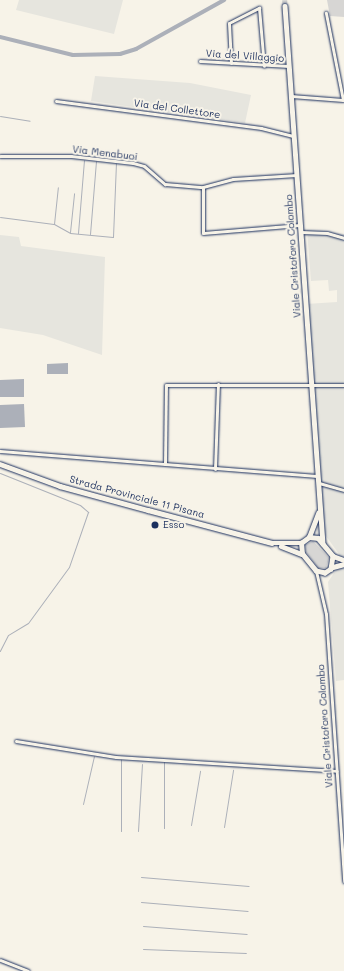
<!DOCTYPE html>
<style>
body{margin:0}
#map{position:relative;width:344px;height:971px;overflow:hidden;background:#f7f3e8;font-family:Mali,sans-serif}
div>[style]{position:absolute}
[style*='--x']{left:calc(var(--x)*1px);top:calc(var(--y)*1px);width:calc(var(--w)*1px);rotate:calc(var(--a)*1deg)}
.built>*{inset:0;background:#e6e5de}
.green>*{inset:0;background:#d7d6d4}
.water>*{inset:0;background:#acb0b9}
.stream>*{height:1px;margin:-0.5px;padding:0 0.5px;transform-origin:0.5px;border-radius:0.5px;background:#acb0b9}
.canal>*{height:4px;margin:-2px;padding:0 2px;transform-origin:2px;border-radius:2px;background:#acb0b9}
.secondary-tunnel>*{height:4.5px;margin-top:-2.25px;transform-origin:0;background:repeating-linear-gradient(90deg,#cbcccc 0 4.5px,transparent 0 6.5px)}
.roads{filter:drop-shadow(0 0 1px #1b2f5e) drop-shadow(0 0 1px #1b2f5e)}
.street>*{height:3px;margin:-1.5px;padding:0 1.5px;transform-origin:1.5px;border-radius:1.5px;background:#f7f3e8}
.secondary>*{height:4.5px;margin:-2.25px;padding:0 2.25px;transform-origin:2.25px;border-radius:2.25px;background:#f7f3e8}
.dots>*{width:11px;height:11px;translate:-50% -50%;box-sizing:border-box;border:2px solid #f7f3e8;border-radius:50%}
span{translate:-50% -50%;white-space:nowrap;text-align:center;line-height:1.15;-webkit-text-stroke:4px #f7f3e8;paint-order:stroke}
.street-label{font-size:10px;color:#1b2f5e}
.poi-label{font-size:10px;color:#1b2f5e}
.left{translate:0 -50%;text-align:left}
</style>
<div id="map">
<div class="built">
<i style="clip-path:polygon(19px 0,123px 0,114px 34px,16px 10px)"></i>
<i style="clip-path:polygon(95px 76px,190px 83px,251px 95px,245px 123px,91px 101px)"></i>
<i style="clip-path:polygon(307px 230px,344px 234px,344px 680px,336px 681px,328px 582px,338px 567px,339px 554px,323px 532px,306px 304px,337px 302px,337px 290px,329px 291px,328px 280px,311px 281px)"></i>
<i style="clip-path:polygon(0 235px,19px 237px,21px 246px,105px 257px,102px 355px,43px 335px,0 328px)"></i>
</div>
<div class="green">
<i style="clip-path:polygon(327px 0,344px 0,344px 17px,330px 16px)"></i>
<i style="clip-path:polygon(313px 541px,329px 558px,326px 568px,318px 568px,306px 552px,305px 545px)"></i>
</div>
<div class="water">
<i style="clip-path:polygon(68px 363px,68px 374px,47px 374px,47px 364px)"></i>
<i style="clip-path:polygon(24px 379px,24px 397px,0 397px,0 380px)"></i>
<i style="clip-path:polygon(24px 404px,25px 427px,0 428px,0 405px)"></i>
</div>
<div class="stream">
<i style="--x:0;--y:116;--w:30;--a:9"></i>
<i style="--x:0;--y:217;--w:54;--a:7.4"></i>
<i style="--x:54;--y:224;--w:18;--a:29"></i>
<i style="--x:70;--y:233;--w:43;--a:5.3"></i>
<i style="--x:113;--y:237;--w:74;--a:-87.7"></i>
<i style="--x:54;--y:224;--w:37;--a:-84"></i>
<i style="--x:70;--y:232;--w:39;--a:-84"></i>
<i style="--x:78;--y:233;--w:73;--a:-85.3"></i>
<i style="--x:90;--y:234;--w:73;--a:-85.3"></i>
<i style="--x:0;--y:473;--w:86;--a:21.8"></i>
<i style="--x:80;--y:505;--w:11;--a:41"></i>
<i style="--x:88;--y:512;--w:58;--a:109.1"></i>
<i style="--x:69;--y:567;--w:69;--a:126.2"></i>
<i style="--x:28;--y:623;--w:23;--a:149"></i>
<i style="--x:8;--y:635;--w:18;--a:117"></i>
<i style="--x:121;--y:759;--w:72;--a:90"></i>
<i style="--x:83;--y:804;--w:49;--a:-77.1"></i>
<i style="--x:191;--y:825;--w:55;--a:-80.5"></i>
<i style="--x:224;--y:827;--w:58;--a:-81"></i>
<i style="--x:164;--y:828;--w:66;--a:-90"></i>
<i style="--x:138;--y:831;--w:67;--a:-86.6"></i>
<i style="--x:141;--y:877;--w:108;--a:4.8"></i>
<i style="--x:141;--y:902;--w:107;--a:4.8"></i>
<i style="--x:143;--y:926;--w:104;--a:4.4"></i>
<i style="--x:143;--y:949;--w:103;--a:2.2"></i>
</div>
<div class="canal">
<i style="--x:0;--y:37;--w:75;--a:13.9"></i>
<i style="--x:73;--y:55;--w:47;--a:-1.2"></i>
<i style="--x:120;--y:54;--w:17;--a:-17"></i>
<i style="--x:136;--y:49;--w:101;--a:-29.1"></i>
</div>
<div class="secondary-tunnel">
<i style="--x:285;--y:0;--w:6;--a:90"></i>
</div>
<div class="roads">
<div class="street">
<i style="--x:200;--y:61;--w:89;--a:3.2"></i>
<i style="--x:231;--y:63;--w:40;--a:-92.9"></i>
<i style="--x:229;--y:23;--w:34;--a:-27"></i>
<i style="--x:259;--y:8;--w:58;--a:85.1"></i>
<i style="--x:291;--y:96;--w:52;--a:4.4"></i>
<i style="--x:343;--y:100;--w:89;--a:-101.1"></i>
<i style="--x:56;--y:101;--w:207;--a:7.5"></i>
<i style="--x:261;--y:128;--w:34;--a:14"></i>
<i style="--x:0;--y:156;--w:71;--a:0"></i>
<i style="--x:71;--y:156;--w:62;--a:6.4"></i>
<i style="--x:133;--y:163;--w:11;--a:15"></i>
<i style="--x:144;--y:166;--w:28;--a:41"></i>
<i style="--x:165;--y:184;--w:38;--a:5"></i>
<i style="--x:203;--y:187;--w:31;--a:-15"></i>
<i style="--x:233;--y:179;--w:64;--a:-3.6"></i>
<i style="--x:203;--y:187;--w:46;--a:90"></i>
<i style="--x:203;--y:233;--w:97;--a:-4.7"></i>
<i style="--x:301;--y:232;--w:26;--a:2"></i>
<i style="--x:327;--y:233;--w:18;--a:16"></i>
<i style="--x:0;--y:451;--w:318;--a:4.5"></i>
<i style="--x:165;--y:464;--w:79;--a:-89.3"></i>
<i style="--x:166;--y:385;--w:178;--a:0"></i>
<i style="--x:215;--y:469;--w:85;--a:-88"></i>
<i style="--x:319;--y:483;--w:26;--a:16"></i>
<i style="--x:316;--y:571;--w:44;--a:76.9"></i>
<i style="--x:326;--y:614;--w:268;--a:86.1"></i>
<i style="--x:16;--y:741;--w:101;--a:9.1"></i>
<i style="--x:116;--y:757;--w:221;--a:3.6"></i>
<i style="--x:0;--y:960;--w:30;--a:21"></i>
</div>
<div class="secondary">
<i style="--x:285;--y:6;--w:539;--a:85.96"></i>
<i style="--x:0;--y:464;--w:64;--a:20.1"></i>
<i style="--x:60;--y:486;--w:91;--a:15.3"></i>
<i style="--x:148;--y:510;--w:128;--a:14.9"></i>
<i style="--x:272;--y:543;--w:29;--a:0"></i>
<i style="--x:309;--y:537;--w:9;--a:6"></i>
<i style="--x:318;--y:538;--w:23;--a:50"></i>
<i style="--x:333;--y:556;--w:13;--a:99"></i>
<i style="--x:331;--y:569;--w:7;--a:146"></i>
<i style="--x:325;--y:573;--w:9;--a:-167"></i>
<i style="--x:316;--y:571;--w:22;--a:-129"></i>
<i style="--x:302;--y:554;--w:11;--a:-95"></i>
<i style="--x:301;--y:543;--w:10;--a:-37"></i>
<i style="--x:309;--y:537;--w:26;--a:-69"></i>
<i style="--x:281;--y:546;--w:22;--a:21"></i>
<i style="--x:333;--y:556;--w:12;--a:20"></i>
<i style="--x:333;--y:567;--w:11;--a:-15"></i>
</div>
</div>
<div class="dots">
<i style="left:155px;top:525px;background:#1b2f5e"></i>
</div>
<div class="street-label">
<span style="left:245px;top:56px;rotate:4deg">Via del Villaggio</span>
<span style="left:177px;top:109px;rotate:8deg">Via del Collettore</span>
<span style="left:105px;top:153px;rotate:7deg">Via Menabuoi</span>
<span style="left:293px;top:256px;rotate:-94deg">Viale Cristoforo Colombo</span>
<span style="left:137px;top:497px;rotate:15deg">Strada Provinciale 11 Pisana</span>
<span style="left:325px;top:726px;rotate:-94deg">Viale Cristoforo Colombo</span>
</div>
<div class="poi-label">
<span class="left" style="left:163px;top:525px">Esso</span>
</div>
</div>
